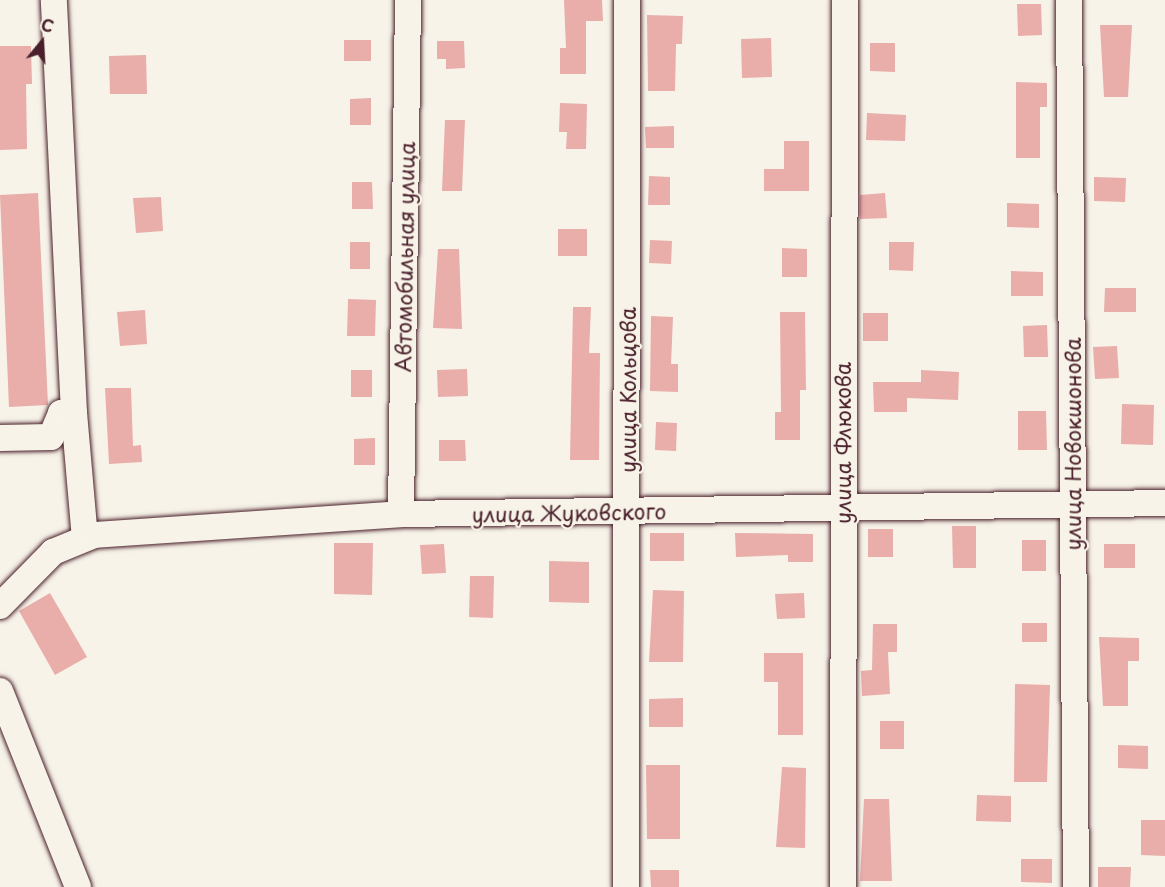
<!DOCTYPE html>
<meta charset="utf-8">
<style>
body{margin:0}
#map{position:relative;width:1165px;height:887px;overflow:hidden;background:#f7f3e8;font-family:"Playpen Sans",sans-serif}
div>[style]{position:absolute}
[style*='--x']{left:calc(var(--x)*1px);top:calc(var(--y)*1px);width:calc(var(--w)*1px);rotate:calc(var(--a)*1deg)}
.building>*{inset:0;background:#e9adaa}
.roads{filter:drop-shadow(0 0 2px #4a1f2b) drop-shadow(0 0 2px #4a1f2b)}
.minor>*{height:26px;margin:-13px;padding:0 13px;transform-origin:13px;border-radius:13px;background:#f7f3e8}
span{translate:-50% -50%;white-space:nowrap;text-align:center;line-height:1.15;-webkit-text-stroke:4.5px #f7f3e8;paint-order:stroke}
.street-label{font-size:21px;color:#4a1f2b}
.north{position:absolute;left:12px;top:12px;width:60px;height:60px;-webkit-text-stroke:4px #f7f3e8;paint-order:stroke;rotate:18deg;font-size:16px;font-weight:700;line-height:24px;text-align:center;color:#4a1f2b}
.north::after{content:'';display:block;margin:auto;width:21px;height:27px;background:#4a1f2b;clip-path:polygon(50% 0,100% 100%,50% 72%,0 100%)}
</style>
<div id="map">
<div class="building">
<i style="clip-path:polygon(564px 0,602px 0,603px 21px,586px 21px,586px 74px,560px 74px,560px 48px,566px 48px)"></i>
<i style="clip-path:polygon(1017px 4px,1041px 4px,1042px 35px,1018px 36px)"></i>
<i style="clip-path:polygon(647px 15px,683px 16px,682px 44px,676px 44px,675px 91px,648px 91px)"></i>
<i style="clip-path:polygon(1100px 25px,1132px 25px,1128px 97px,1104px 97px)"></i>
<i style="clip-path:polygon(771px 38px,772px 77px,742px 78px,741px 39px)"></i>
<i style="clip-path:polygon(344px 40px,371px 40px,371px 61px,344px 61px)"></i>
<i style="clip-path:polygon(437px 41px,464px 41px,465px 68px,446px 69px,446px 59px,437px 59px)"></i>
<i style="clip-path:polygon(870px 43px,895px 43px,895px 72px,870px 71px)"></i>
<i style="clip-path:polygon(0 46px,31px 46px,32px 84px,26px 84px,27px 149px,0 150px)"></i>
<i style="clip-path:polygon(146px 55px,147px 94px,110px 94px,109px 56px)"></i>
<i style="clip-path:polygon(1016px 82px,1047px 83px,1047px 107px,1040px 107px,1040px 158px,1016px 158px)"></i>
<i style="clip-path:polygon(371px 98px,371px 125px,350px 125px,350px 99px)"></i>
<i style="clip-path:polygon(560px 103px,587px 104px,586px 149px,566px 149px,567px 132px,559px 132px)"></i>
<i style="clip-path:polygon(867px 113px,906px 115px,905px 141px,866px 140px)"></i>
<i style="clip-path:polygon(445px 120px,465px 120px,462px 191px,442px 191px)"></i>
<i style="clip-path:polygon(674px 126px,674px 148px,646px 148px,645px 127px)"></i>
<i style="clip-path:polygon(784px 141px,809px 141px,809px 191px,764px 191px,764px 169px,784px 169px)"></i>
<i style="clip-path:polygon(649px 176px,670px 177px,670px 205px,648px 205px)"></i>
<i style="clip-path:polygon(1094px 177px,1126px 178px,1125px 202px,1094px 201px)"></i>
<i style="clip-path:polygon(352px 182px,372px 182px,373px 209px,352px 209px)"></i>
<i style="clip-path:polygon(38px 193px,48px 405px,9px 407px,0 195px)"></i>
<i style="clip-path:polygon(885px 193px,887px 218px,860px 219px,860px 195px)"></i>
<i style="clip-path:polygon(161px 197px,163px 231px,136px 233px,133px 198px)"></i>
<i style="clip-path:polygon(1007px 203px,1039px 204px,1039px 228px,1007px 227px)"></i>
<i style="clip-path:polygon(558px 229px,587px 229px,587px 256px,558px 256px)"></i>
<i style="clip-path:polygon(650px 240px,672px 241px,671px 264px,649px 263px)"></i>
<i style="clip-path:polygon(350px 242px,370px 242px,370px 269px,350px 269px)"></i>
<i style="clip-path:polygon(889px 242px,914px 242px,913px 271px,889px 270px)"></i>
<i style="clip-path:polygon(782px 248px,807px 249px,807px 277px,782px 277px)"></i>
<i style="clip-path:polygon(438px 249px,459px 249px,462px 329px,433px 328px)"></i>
<i style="clip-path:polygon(1011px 271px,1043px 272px,1043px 296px,1011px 296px)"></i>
<i style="clip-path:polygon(1105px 288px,1136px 288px,1136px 312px,1104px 312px)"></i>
<i style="clip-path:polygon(348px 299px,376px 300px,375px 336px,347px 336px)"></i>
<i style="clip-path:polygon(573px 307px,591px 307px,589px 353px,600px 353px,599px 460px,570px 460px)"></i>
<i style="clip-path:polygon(145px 310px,147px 344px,120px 346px,117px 312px)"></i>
<i style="clip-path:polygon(780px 312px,805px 312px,806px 390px,800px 390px,800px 440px,775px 440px,775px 412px,781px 412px)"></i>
<i style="clip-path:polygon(863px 313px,888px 313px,888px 341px,863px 341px)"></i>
<i style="clip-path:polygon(651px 316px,673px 317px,671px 364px,678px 364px,678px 392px,650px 391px)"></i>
<i style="clip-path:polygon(1047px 325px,1048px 357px,1024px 357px,1023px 326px)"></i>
<i style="clip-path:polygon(1117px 346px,1119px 378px,1095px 379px,1093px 347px)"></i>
<i style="clip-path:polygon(467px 369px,468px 396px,438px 397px,437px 370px)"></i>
<i style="clip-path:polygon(351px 370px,372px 370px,372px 397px,351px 397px)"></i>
<i style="clip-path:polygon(921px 370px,959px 372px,958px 400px,907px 398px,907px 412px,874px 412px,873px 382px,921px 382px)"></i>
<i style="clip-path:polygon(105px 388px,131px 388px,133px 446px,141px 445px,142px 462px,109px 464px)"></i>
<i style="clip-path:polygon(1122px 404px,1154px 405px,1153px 445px,1121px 444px)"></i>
<i style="clip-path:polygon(1018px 411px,1046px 411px,1047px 450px,1018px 450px)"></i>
<i style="clip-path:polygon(656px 422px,677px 423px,676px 451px,655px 450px)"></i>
<i style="clip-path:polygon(375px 438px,375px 465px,354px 465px,354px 439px)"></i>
<i style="clip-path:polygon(439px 440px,465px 440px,466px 461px,439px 461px)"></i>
<i style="clip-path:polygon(952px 526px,976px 526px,976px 568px,953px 568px)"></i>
<i style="clip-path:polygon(868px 529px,893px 529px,893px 557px,868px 557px)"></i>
<i style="clip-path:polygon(650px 533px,684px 533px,684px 561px,650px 561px)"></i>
<i style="clip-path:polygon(735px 533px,813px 534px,813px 562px,788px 562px,788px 555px,736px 557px)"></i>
<i style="clip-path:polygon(1022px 540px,1046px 540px,1046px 571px,1022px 571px)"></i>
<i style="clip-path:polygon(334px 543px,373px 543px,372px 595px,334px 594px)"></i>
<i style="clip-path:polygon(444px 544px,446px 573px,422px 574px,420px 545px)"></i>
<i style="clip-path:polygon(1104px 544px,1135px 544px,1135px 568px,1104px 568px)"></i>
<i style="clip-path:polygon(549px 561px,589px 562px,589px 603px,549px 602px)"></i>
<i style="clip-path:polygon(470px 576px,494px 576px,493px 618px,469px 617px)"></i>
<i style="clip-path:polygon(653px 590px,684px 591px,683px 662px,649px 662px)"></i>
<i style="clip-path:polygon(50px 593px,87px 657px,55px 675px,19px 611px)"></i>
<i style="clip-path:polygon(804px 593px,805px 618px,777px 619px,775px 594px)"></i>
<i style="clip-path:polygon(1022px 623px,1047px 623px,1047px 642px,1022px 642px)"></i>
<i style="clip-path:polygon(873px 624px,897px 624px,897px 652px,888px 652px,890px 694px,862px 696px,861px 671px,872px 670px)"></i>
<i style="clip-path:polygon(1099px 637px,1139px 638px,1139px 661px,1128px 661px,1128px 706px,1103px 706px)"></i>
<i style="clip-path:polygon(764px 653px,803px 653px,803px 735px,778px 735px,778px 682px,764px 682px)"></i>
<i style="clip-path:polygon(1015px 684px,1050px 685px,1047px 782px,1014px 782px)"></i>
<i style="clip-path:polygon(683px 698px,683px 727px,649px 727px,649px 699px)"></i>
<i style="clip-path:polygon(880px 721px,904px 721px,904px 749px,880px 749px)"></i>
<i style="clip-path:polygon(1118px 745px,1148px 746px,1148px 769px,1118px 768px)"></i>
<i style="clip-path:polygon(646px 765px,680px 765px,680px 839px,647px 839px)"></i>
<i style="clip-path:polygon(782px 767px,806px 768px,805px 848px,776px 847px)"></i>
<i style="clip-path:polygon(977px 795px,1011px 796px,1011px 822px,976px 821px)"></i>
<i style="clip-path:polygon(864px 799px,889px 799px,892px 881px,860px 881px)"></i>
<i style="clip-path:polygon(1141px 820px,1165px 820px,1165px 856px,1141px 855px)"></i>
<i style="clip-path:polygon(1021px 859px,1052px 859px,1052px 883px,1021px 882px)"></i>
<i style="clip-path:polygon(1098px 867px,1131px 867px,1130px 887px,1098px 887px)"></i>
<i style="clip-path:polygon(650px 870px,679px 870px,679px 887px,651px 887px)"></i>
</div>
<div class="roads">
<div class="minor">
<i style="--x:1069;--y:0;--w:887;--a:89.55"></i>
<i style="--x:74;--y:413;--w:125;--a:85"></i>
<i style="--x:0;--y:438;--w:51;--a:-1.1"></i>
<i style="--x:51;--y:437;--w:26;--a:-67"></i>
<i style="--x:61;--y:413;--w:13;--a:0"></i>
<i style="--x:74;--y:413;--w:413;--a:-92.8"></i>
<i style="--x:401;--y:514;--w:514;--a:-89.22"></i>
<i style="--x:0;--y:606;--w:76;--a:-45.5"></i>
<i style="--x:53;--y:552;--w:44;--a:-22.5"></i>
<i style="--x:94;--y:535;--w:308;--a:-3.9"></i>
<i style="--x:401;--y:514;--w:764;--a:-0.82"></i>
<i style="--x:0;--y:691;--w:211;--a:68.3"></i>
<i style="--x:626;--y:887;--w:887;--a:-89.94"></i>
<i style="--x:843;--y:887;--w:887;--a:-89.87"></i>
</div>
</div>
<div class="street-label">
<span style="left:404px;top:257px;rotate:-89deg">Автомобильная улица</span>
<span style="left:627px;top:390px;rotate:-90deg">улица Кольцова</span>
<span style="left:842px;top:443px;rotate:-90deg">улица Флюкова</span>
<span style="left:1072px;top:444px;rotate:-90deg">улица Новокшонова</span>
<span style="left:569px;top:512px;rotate:-1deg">улица Жуковского</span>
</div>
<div class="north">С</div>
</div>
